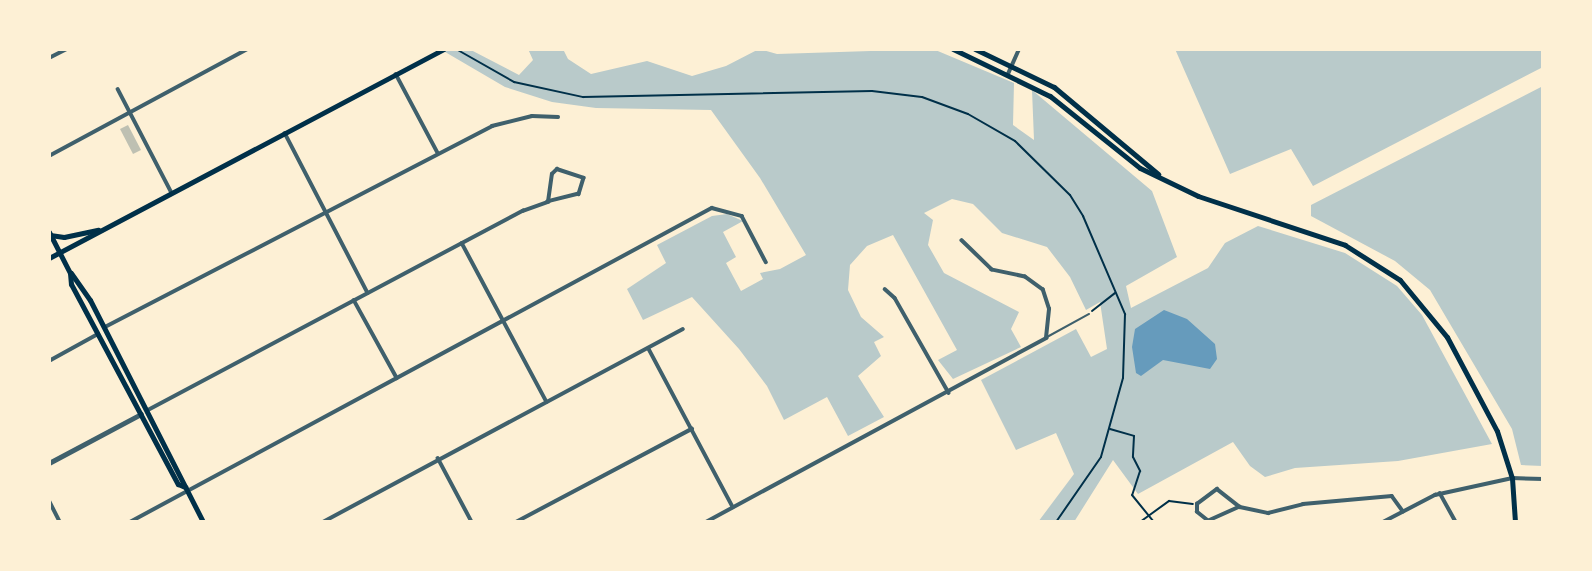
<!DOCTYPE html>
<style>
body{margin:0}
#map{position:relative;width:1592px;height:571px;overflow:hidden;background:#fdf0d5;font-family:Lora,serif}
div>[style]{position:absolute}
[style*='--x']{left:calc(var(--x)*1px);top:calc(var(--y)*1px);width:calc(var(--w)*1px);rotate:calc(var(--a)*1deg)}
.green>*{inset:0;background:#b9caca}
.water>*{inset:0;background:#669bbc}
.building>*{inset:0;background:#bec0b2}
.path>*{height:2px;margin:-1px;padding:0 1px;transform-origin:1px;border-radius:1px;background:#003049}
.service>*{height:2px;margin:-1px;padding:0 1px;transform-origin:1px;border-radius:1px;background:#3f606c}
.minor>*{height:3.5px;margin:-1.75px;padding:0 1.75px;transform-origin:1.75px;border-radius:1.75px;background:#3f606c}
.tertiary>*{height:4.5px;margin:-2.25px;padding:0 2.25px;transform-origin:2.25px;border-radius:2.25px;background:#3f606c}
.secondary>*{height:5px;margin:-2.5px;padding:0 2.5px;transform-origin:2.5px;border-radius:2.5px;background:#003049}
span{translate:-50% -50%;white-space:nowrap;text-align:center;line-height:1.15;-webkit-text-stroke:7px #fdf0d5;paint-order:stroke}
.frame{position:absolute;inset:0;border:51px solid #fdf0d5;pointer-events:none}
</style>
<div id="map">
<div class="green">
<i style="clip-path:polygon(440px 49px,469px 49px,519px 75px,533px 60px,528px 49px,563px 49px,568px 59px,591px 74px,647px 61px,692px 76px,726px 66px,759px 49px,777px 54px,933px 49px,1014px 83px,1013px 125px,1034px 140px,1032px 90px,1152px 191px,1177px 257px,1126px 286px,1131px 308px,1208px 268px,1225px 243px,1258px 226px,1345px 253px,1397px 286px,1422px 315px,1492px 444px,1398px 461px,1295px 468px,1265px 477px,1250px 466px,1233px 442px,1138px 494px,1113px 460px,1074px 522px,1038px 522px,1074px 474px,1056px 433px,1016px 450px,981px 380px,1076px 329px,1091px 357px,1107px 349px,1100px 302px,1086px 310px,1070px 277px,1047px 247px,1002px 233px,973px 204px,952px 199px,924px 213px,933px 220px,928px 245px,944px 273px,1019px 312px,1011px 329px,1021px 347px,953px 379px,938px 360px,957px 350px,893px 235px,867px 246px,850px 265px,848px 290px,861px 317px,884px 337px,874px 342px,881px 356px,858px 376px,884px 417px,848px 436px,827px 397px,784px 420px,767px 386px,739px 349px,692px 297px,643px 320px,627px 289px,666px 263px,657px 245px,712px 216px,727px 214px,743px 221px,723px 232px,736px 257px,726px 263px,741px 291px,763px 279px,760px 273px,780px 269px,806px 255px,760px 178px,711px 110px,596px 108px,552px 102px,505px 87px)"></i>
<i style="clip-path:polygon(1175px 49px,1543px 49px,1543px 67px,1313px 186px,1291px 149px,1230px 174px)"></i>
<i style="clip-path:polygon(1543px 86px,1543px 466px,1521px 465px,1512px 429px,1430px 290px,1395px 261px,1311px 216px,1311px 205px)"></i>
</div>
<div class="water">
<i style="clip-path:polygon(1164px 310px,1187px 319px,1215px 344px,1217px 359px,1210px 369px,1163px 360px,1141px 376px,1136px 373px,1132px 347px,1135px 329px)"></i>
</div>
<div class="building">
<i style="clip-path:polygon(128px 125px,141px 150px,133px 154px,120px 129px)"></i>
</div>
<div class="path">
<i style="--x:456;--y:49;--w:67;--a:29.6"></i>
<i style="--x:514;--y:82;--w:71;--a:12.3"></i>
<i style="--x:583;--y:97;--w:289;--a:-1.2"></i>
<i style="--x:872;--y:91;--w:50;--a:6.8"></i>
<i style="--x:922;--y:97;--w:49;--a:20.3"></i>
<i style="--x:968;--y:114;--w:54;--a:29.9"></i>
<i style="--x:1015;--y:141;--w:77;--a:44.5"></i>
<i style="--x:1070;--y:195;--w:25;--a:58"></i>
<i style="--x:1083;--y:216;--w:107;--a:66.8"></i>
<i style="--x:1125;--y:314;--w:64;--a:91.8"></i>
<i style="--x:1123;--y:378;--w:82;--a:105.6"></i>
<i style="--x:1101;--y:457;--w:79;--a:124.7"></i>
<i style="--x:1092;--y:311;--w:29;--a:-38"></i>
<i style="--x:1110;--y:429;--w:25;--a:16"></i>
<i style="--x:1134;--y:436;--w:21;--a:93"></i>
<i style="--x:1133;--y:457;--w:16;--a:63"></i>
<i style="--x:1140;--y:471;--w:25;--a:108"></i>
<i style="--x:1132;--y:495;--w:35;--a:51"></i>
<i style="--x:1140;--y:522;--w:36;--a:-36"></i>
<i style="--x:1169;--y:501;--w:24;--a:7"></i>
</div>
<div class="service">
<i style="--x:1047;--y:337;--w:48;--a:-28.7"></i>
</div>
<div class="minor">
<i style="--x:690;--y:49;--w:4;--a:0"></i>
<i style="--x:49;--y:58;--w:20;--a:-27"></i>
<i style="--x:396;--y:74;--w:89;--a:62"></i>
<i style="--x:1008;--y:74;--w:27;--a:-66"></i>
<i style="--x:118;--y:89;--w:117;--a:62.6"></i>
<i style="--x:285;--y:133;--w:180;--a:62.6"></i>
<i style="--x:49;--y:156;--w:226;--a:-28.3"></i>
<i style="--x:462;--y:243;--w:180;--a:61.9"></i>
<i style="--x:885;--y:289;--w:13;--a:42"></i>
<i style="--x:895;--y:298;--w:109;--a:60.4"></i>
<i style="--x:354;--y:300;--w:89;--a:61.1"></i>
<i style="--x:105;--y:327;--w:436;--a:-27.4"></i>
<i style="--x:492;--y:126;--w:41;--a:-14"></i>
<i style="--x:532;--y:116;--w:26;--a:2"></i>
<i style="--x:649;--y:349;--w:179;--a:62"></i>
<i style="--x:49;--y:361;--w:56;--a:-28.9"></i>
<i style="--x:148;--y:410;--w:425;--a:-28"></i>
<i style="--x:523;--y:211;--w:27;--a:-20"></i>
<i style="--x:548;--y:202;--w:28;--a:-82"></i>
<i style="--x:552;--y:174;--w:7;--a:-45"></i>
<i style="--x:557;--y:169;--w:28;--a:18"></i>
<i style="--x:584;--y:178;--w:17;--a:107"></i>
<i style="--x:579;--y:194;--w:32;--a:166"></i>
<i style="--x:438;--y:458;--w:72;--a:62"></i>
<i style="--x:1217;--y:489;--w:29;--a:38"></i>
<i style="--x:1240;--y:507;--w:35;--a:156"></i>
<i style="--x:1208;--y:521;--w:14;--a:-141"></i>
<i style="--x:1197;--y:512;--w:8;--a:-90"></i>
<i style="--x:1197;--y:504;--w:25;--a:-37"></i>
<i style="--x:1440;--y:493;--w:33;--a:61"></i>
<i style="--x:49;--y:500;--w:25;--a:63"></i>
<i style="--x:1240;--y:507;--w:29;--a:12"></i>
<i style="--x:1268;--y:513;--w:36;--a:-14"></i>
<i style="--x:1303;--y:504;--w:89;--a:-5.1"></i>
<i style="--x:1392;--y:496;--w:19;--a:54"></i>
<i style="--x:130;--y:522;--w:661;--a:-28.35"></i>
<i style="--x:712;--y:208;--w:31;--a:15"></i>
<i style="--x:742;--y:216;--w:52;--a:62.4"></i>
<i style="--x:323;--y:522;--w:408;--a:-28.2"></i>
<i style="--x:516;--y:522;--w:199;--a:-27.9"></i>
<i style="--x:706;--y:522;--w:387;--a:-28.4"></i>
<i style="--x:1046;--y:338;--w:29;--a:-84"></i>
<i style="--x:1049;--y:309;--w:20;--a:-108"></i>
<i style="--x:1043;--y:290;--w:22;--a:-144"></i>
<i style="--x:1025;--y:277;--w:34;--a:-168"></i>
<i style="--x:992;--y:270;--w:42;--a:-136"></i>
<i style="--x:1383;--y:522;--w:59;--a:-27.4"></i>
<i style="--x:1435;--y:495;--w:79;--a:-12.4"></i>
<i style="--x:1512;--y:478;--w:31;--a:2"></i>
</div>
<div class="tertiary">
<i style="--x:49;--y:463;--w:104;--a:-28"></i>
</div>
<div class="secondary">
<i style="--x:953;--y:49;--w:108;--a:25.9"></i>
<i style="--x:1050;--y:96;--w:115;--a:38.7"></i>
<i style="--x:1140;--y:168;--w:64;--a:25.8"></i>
<i style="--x:1198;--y:196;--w:155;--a:18.4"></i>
<i style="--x:1345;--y:245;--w:65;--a:32.5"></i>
<i style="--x:1400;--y:280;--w:74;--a:50.5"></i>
<i style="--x:1447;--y:337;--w:106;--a:62"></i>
<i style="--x:1497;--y:431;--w:49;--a:72.3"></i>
<i style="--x:1512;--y:478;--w:44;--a:86.1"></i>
<i style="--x:975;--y:49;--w:88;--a:25.7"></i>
<i style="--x:1054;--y:87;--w:136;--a:39.9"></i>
<i style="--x:49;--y:232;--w:46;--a:62.9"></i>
<i style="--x:70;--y:273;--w:11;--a:85"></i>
<i style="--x:71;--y:284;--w:227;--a:61.9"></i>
<i style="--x:178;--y:484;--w:8;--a:23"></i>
<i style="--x:50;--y:235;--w:14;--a:8"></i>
<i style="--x:64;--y:237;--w:35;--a:-12"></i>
<i style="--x:49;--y:258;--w:447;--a:-27.9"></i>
<i style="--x:71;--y:273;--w:33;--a:55"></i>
<i style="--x:90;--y:300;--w:249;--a:63"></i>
</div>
<div class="frame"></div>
</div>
